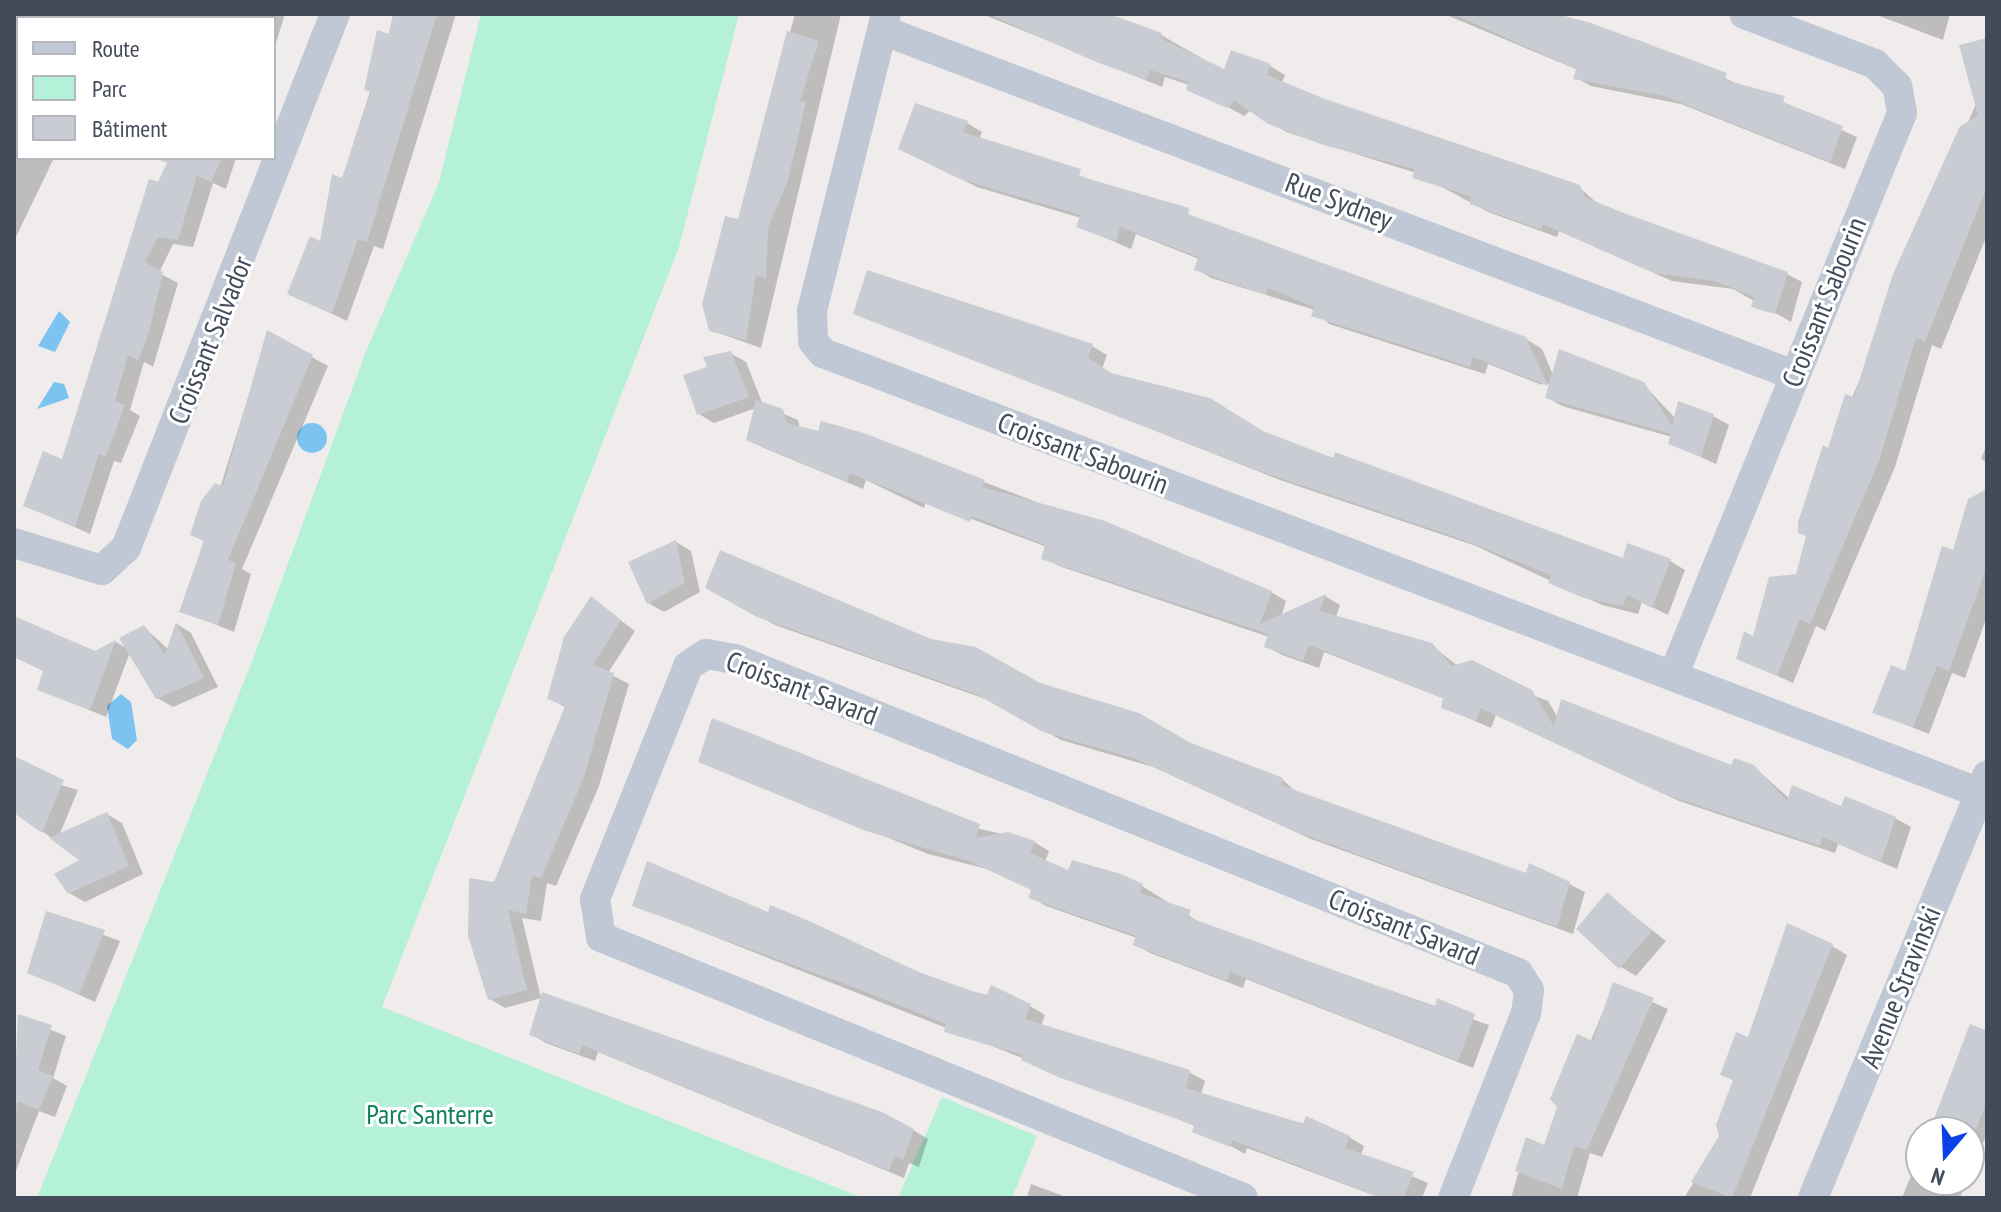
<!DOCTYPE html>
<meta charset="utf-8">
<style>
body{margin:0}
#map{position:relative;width:2001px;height:1212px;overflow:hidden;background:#efeceb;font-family:"PT Sans Narrow",sans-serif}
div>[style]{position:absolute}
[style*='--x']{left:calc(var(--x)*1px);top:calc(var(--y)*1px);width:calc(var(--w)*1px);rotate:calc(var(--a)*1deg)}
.green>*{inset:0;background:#b4f1d8}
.water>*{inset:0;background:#7dc3f2}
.round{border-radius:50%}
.shadow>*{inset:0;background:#0003}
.building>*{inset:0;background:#caccd4}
.street>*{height:30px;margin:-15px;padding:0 15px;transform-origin:15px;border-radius:15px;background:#c0c7d5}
span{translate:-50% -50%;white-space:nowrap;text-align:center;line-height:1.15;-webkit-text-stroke:6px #fff;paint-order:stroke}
.street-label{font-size:28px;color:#434a5a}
.park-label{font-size:28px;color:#0f7f5d}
.frame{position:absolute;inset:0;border:16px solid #434a5a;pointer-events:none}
.legend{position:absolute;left:16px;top:16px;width:260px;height:144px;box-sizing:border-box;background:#fff;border:2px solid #b4b7bd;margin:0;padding:10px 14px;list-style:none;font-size:24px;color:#434a5a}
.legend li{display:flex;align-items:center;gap:16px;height:40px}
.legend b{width:40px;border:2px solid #b4b7bd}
.north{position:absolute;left:1905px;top:1116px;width:80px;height:80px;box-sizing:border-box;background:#fff;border:2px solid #b4b7bd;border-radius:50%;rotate:199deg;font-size:22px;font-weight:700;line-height:32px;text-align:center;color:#434a5a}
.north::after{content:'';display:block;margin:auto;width:28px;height:36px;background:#0b40e9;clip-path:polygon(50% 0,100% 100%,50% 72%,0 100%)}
</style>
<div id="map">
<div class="green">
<i style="clip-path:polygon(481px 14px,739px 14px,679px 247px,382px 1007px,863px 1198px,37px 1198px,253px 659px,365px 354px,439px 182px)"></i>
<i style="clip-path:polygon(942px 1097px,1037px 1136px,1012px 1198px,898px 1198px)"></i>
</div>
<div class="water">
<i style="clip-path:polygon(59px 311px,70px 322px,55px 352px,38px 346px)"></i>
<i style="clip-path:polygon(54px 382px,64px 384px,69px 398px,37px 409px)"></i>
<i class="round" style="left:297px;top:423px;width:30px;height:30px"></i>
<i style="clip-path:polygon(121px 694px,131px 702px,137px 740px,128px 749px,112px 739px,107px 706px)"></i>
</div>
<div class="shadow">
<i style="clip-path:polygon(46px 14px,106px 14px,45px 18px)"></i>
<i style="clip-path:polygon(232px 14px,285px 14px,274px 49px,274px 18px)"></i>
<i style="clip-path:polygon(395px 14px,456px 14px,383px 249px,374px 246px,347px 321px,289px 293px,321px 244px)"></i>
<i style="clip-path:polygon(795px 14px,841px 14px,761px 348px,710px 330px)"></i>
<i style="clip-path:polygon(982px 14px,1097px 14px,1161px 35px,1226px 72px,1270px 66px,1285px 75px,1282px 83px,1324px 100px,1579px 187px,1599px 205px,1787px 274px,1802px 282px,1791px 322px,1733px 289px,1672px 281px,1559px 231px,1557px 237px,1488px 212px,1416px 173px,1286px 132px,1251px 110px,1244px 116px,1189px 85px,1165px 77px,1162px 87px)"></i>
<i style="clip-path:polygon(1444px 14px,1558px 14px,1643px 42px,1857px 137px,1845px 169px,1681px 104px,1591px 86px,1576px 78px,1578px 70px)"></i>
<i style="clip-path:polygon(1874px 14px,1950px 14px,1943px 40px)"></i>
<i style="clip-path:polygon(14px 73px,18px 158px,54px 158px,14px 241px)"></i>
<i style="clip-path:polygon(916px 105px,967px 123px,982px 132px,979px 139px,1526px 339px,1542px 349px,1553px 375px,1643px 384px,1676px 419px,1713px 416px,1729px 425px,1716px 464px,1670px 443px,1672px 437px,1562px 406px,1547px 397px,1550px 385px,1540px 379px,1542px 385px,1488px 364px,1485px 374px,1329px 324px,1315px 310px,1211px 278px,1196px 269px,1199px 259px,1136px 234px,1131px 249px,1078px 226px,1081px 218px,977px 187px,916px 157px)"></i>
<i style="clip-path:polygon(1975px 106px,1987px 112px,1987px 235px,1941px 349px,1932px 345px,1895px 467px,1825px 631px,1816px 626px,1793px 683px,1738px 658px,1797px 576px,1830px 450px)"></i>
<i style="clip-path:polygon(173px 158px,236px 158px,226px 189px,213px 183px,193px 247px,173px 244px,159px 273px,178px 283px,153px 367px,144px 362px,130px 410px,140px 416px,121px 463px,114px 461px,90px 534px,25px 505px,64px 462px)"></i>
<i style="clip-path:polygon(856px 313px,1092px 346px,1107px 355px,1102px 369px,1113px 375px,1265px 434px,1624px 560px,1670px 561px,1685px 570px,1668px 615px,1642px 602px,1638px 614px,1602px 605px,1476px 546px,1280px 480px)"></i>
<i style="clip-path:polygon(268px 333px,328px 366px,242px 569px,251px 574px,234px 632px,182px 611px)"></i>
<i style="clip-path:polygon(730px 353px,746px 362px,763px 405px,798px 420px,800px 429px,984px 482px,1271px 592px,1286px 601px,1281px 617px,1325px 596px,1340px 605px,1336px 617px,1431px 645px,1458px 666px,1548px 701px,1558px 718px,1733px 768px,1753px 766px,1790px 799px,1895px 818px,1911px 827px,1897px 869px,1838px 844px,1835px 853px,1679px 801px,1496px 715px,1491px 728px,1443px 707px,1445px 699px,1324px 652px,1319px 668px,1282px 655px,1267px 646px,1269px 637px,1059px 566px,1044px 558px,1047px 547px,926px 502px,924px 508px,866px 480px,863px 489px,764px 448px,748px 440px,756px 408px,714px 423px,699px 414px,709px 368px)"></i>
<i style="clip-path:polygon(1987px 444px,1987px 462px,1981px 459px)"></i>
<i style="clip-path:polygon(1987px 484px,1987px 616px,1965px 678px,1952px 673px,1929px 734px,1874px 712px,1906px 673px)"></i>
<i style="clip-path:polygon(676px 542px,691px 551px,700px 592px,664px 612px,648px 603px)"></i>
<i style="clip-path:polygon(707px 587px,1039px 685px,1282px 779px,1297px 793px,1527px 876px,1569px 884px,1585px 892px,1573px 934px,1311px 839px,1153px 767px,1061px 740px,994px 702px,775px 625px)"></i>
<i style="clip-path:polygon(591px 598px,635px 631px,608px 673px,629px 684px,599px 786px,556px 886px,547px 883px,541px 921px,522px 918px,541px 998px,505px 1008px,490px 999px,495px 884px,566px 708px,550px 698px)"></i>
<i style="clip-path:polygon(14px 619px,96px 654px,116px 642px,128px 649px,144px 627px,169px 650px,177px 624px,191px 633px,218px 687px,173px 707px,157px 698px,130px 652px,106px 717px,39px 689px,45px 671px,14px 656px)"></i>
<i style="clip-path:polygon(700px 761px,1034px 842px,1049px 851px,1045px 862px,1069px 872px,1142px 886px,1204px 925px,1489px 1025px,1473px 1068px,1246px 979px,1243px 988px,1150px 953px,1135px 944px,1137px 938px,1046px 906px,1031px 897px,1033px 890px,987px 869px,928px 854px)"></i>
<i style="clip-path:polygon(14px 771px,78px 790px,59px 836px,107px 814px,122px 823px,143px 874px,85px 902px,69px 893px,82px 860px,14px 811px)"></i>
<i style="clip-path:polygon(1607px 895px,1666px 941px,1636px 976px,1621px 967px)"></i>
<i style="clip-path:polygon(634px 905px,1030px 1006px,1045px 1015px,1041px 1026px,1189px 1072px,1205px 1081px,1201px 1094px,1349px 1137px,1364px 1146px,1361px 1155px,1428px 1183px,1422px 1198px,1381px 1198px,1247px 1148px,1245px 1154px,1195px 1126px)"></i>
<i style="clip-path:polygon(48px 914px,120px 941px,95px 1002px,29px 972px)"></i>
<i style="clip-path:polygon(1832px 946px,1847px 955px,1750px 1198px,1684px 1198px,1722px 1137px,1735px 1081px,1722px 1074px)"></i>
<i style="clip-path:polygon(1614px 985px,1668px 1009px,1602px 1157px,1590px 1153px,1577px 1198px,1511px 1198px,1528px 1140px,1546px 1148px)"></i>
<i style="clip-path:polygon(544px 995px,913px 1130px,928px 1139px,919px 1167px,909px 1163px,904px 1178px,598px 1052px,595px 1061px,546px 1043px,531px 1034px)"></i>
<i style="clip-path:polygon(19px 1017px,66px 1036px,53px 1078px,67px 1086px,55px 1117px,39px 1111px,14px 1176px)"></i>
<i style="clip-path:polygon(1971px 1027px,1987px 1033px,1987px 1134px,1969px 1173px,1969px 1132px,1929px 1132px)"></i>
<i style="clip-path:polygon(1921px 1151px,1921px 1180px,1966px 1180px,1960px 1198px,1902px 1198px)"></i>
<i style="clip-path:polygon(1031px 1184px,1069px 1198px,1027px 1198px)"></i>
</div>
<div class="building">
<i style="clip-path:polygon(393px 14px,437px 14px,367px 242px,358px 239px,332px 314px,287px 294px,310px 236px,320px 241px,332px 174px,342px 178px,371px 92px,364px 90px,377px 30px,389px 34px)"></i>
<i style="clip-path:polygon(988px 14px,1109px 14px,1162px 33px,1160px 38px,1224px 69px,1231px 50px,1271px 64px,1267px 75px,1325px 99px,1580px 185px,1585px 197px,1621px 212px,1788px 272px,1775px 314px,1751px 307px,1754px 297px,1715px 281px,1654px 273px,1543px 224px,1541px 230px,1470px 204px,1470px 196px,1412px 178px,1415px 169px,1323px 145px,1268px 124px,1235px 101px,1227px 108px,1186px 90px,1188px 82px,1150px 70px,1146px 80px,1096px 62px)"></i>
<i style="clip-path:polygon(1453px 14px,1556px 14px,1591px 23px,1727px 73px,1724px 80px,1785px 96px,1783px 102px,1843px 126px,1830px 162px,1664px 96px,1573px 79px,1576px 69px)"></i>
<i style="clip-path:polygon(787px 31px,819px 41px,800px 101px,806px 102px,788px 180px,768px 228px,766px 278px,756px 275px,746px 340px,709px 331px,702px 304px,725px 216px,738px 219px)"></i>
<i style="clip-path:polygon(1987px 38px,1987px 186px,1925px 342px,1916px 338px,1880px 458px,1810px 624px,1800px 619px,1777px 676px,1736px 659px,1744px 631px,1753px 636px,1769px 577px,1796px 574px,1806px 536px,1798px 533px,1798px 522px,1823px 445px,1828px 448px,1845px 394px,1854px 397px,1893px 274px,1960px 126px,1978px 116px,1959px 45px)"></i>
<i style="clip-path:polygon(915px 103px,968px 121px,963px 132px,1081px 169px,1079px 176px,1189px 208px,1188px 214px,1526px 337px,1548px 386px,1473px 357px,1470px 367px,1311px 316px,1314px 307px,1268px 288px,1266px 295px,1194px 270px,1198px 257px,1120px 227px,1116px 242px,1076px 227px,1080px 215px,960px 179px,898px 149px)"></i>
<i style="clip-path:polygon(155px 158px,222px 158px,211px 182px,197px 176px,178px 240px,158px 237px,145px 262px,163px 272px,149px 332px,138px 361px,128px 355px,115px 401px,125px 405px,106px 456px,99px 454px,75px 527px,23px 506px,43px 451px,62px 459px,149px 179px,158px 182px,167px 163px)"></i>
<i style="clip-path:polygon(867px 270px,1093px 344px,1088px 358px,1111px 373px,1210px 398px,1263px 431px,1333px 458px,1335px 452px,1623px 558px,1627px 543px,1671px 559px,1652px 608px,1627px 595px,1623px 606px,1584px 598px,1548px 583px,1551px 575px,1458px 538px,1262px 472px,853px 314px)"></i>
<i style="clip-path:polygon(267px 330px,313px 355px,228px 560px,236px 563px,218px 625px,179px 612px,204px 541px,190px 535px,201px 501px,215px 483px,223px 486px)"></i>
<i style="clip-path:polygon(1559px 349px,1644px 382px,1672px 426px,1678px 401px,1714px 414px,1701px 457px,1668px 444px,1671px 434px,1545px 398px)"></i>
<i style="clip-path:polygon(731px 351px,749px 397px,697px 415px,683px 375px,707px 367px,703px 357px)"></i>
<i style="clip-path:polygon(756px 400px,783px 409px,787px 423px,818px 431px,821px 421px,864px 433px,985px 480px,982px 487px,1105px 521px,1272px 591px,1260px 624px,1326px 594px,1320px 611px,1432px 643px,1452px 666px,1472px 660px,1532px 690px,1554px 726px,1561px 699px,1731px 765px,1734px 758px,1754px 765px,1787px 801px,1792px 785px,1841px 806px,1845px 796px,1896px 817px,1881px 862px,1822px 837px,1820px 846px,1661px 793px,1480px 708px,1476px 721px,1441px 708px,1443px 698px,1309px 645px,1303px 661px,1264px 647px,1268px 634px,1041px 559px,1045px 545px,972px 516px,970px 522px,850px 473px,847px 482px,809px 466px,746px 440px)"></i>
<i style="clip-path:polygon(1987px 489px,1987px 566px,1949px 671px,1937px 666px,1913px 727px,1872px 713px,1891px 665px,1905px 671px,1942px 546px,1953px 550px,1968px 499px)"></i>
<i style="clip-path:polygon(676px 540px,685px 583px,647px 604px,628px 562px)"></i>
<i style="clip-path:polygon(720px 550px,931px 639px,976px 647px,1040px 683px,1139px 713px,1189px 742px,1283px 778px,1281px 785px,1526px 873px,1529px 863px,1570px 882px,1557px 927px,1294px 831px,1136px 759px,1043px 732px,976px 694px,757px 617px,705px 588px)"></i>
<i style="clip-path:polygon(591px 596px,621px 620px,593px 665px,614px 673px,584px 777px,541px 878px,532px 876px,526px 914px,508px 910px,527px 990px,488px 1000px,468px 936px,469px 878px,494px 882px,565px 706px,547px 699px,564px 637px)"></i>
<i style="clip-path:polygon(14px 616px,95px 651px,116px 640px,90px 710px,37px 690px,43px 671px,14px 657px)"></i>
<i style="clip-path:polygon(176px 622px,204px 678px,156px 699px,119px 638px,144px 625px,165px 655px)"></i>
<i style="clip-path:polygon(712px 718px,980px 824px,976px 838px,1008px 832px,1035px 841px,1030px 853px,1068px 870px,1072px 860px,1121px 874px,1143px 884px,1140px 893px,1191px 910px,1188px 917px,1435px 1007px,1437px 998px,1475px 1014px,1458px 1061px,1230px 972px,1227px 981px,1132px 945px,1136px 936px,1028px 898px,1031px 890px,969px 861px,866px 831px,698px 762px)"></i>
<i style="clip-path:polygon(14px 756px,64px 780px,42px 833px,14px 813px)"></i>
<i style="clip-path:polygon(107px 812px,129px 866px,68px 894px,54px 874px,79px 860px,49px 838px)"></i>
<i style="clip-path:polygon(647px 861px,768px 912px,770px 905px,807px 920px,919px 972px,986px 996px,991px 985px,1031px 1004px,1025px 1019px,1190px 1070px,1186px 1088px,1303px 1124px,1306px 1116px,1350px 1136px,1345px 1148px,1414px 1172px,1404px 1198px,1382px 1198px,1232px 1140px,1230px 1147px,1192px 1132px,1194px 1125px,1058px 1077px,1021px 1060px,1022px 1055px,944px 1032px,946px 1024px,864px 991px,632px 906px)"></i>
<i style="clip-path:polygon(1607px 892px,1652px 931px,1619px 969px,1576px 929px)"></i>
<i style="clip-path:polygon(46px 911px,105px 930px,79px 994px,27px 973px)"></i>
<i style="clip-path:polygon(1787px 923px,1833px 944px,1732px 1198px,1691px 1182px,1719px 1136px,1716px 1125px,1733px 1080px,1720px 1075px,1736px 1032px,1748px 1037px)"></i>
<i style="clip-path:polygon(1613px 982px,1654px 998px,1587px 1150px,1574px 1146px,1562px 1189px,1515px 1171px,1526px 1137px,1544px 1145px,1557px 1107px,1550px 1099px,1577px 1034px,1593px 1041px)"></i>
<i style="clip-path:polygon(542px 992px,882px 1112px,914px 1129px,903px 1160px,894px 1156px,889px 1171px,582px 1045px,579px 1054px,529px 1035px)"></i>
<i style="clip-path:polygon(18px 1014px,52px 1025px,38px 1070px,53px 1076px,39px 1110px,14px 1100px)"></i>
<i style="clip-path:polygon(1970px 1024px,1987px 1031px,1987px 1101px,1975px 1132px,1929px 1132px)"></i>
</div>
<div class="street">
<i style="--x:886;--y:14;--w:305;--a:104"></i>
<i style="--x:812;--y:310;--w:31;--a:88"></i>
<i style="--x:813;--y:341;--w:16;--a:50"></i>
<i style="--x:823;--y:353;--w:1238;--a:20.82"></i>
<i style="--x:882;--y:30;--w:975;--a:20.72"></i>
<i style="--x:14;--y:543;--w:92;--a:17.1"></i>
<i style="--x:102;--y:570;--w:33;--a:-43"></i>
<i style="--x:126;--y:548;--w:573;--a:-68.63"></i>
<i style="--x:1673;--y:676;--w:608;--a:-67.87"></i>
<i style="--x:1902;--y:113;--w:27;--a:-100"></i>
<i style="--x:1897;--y:86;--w:31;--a:-135"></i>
<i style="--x:1875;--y:64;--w:140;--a:-159.1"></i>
<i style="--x:1243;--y:1198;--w:693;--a:-157.88"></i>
<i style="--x:601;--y:937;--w:38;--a:-99"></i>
<i style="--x:595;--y:899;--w:251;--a:-68.2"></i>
<i style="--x:688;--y:666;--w:22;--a:-34"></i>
<i style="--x:706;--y:654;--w:29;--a:10"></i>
<i style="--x:735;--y:659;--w:844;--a:21.85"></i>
<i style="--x:1518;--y:973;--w:20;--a:57"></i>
<i style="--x:1529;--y:990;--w:23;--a:97"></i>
<i style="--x:1526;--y:1013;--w:199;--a:111.5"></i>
<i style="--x:1813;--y:1198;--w:457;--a:-67.6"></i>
</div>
<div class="street-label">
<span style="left:1339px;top:201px;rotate:21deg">Rue Sydney</span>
<span style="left:1824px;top:302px;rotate:-68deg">Croissant Sabourin</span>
<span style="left:210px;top:340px;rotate:-68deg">Croissant Salvador</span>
<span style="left:1083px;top:453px;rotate:21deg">Croissant Sabourin</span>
<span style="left:802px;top:688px;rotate:21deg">Croissant Savard</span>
<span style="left:1404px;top:927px;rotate:22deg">Croissant Savard</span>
<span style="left:1900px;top:987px;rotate:-68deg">Avenue Stravinski</span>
</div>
<div class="park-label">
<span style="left:430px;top:1114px">Parc Santerre</span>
</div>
<div class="frame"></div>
<ul class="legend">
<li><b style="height:10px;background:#c0c7d5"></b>Route</li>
<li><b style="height:22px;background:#b4f1d8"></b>Parc</li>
<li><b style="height:22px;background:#caccd4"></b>Bâtiment</li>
</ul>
<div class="north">N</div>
</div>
